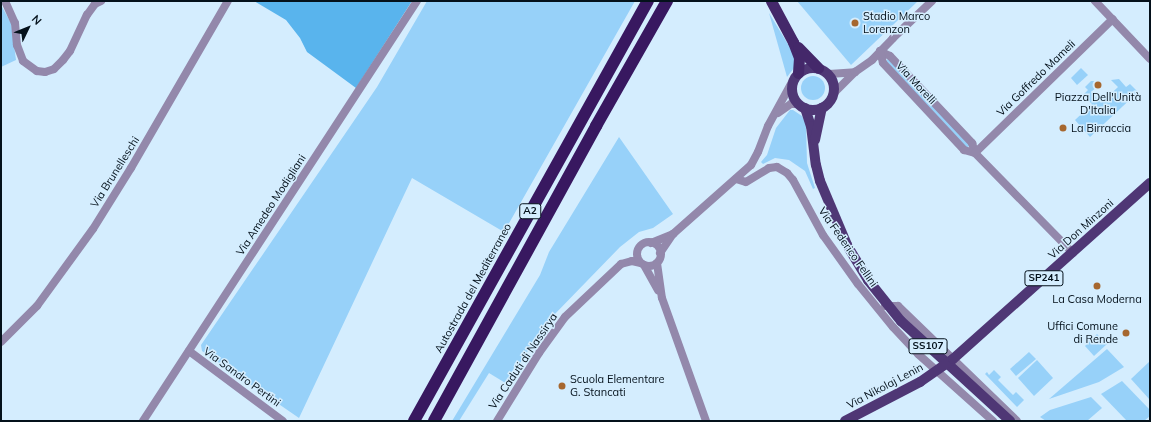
<!DOCTYPE html>
<meta charset="utf-8">
<style>
body{margin:0}
#map{position:relative;width:1151px;height:422px;overflow:hidden;background:#d4edfe;font-family:Mulish,sans-serif}
div>[style]{position:absolute}
[style*='--x']{left:calc(var(--x)*1px);top:calc(var(--y)*1px);width:calc(var(--w)*1px);rotate:calc(var(--a)*1deg)}
.green>*{inset:0;background:#97d1f9}
.round{border-radius:50%}
.forest>*{inset:0;background:#59b4ed}
.minor>*{height:8px;margin:-4px;padding:0 4px;transform-origin:4px;border-radius:4px;background:#9388ab}
.minor>.ring{margin:-4px;padding:0;box-sizing:content-box;background:none;border:8px solid #9388ab;border-radius:50%}
.primary>*{height:10px;margin:-5px;padding:0 5px;transform-origin:5px;border-radius:5px;background:#4f3775}
.primary>.ring{margin:-5px;padding:0;box-sizing:content-box;background:none;border:10px solid #4f3775;border-radius:50%}
.trunk>*{height:11px;margin:-5.5px;padding:0 5.5px;transform-origin:5.5px;border-radius:5.5px;background:#44286a}
.motorway>*{height:12px;margin:-6px;padding:0 6px;transform-origin:6px;border-radius:6px;background:#381860}
.dots>*{width:11px;height:11px;translate:-50% -50%;box-sizing:border-box;border:2px solid #d4edfe;border-radius:50%}
span{translate:-50% -50%;white-space:nowrap;text-align:center;line-height:1.15;-webkit-text-stroke:3px #d4edfe;paint-order:stroke}
.shield-label span{padding:1px 3px;background:#d4edfe;border:1px solid;border-radius:3px;-webkit-text-stroke-width:0}
.shield-label{font-size:10px;color:#04111b;font-weight:700}
.poi-label{font-size:11px;color:#04111b}
.left{translate:0 -50%;text-align:left}
.right{translate:-100% -50%;text-align:right}
.street-label{font-size:11px;color:#04111b}
.frame{position:absolute;inset:0;border:2px solid #04111b;pointer-events:none}
.north{position:absolute;left:8px;top:8px;width:40px;height:40px;-webkit-text-stroke:3px #d4edfe;paint-order:stroke;rotate:47deg;font-size:11px;font-weight:700;line-height:16px;text-align:center;color:#04111b}
.north::after{content:'';display:block;margin:auto;width:14px;height:18px;background:#04111b;clip-path:polygon(50% 0,100% 100%,50% 72%,0 100%)}
</style>
<div id="map">
<div class="green">
<i style="clip-path:polygon(427px 1px,635px 1px,504px 232px,412px 178px,299px 418px,202px 351px,201px 345px,377px 87px)"></i>
<i style="clip-path:polygon(797px 1px,918px 1px,851px 65px)"></i>
<i style="clip-path:polygon(1px 5px,11px 23px,16px 60px,1px 67px)"></i>
<i style="clip-path:polygon(769px 13px,794px 54px,794px 68px,787px 77px)"></i>
<i style="clip-path:polygon(889px 58px,970px 145px,967px 148px,886px 61px)"></i>
<i style="clip-path:polygon(1081px 68px,1088px 75px,1077px 85px,1071px 78px)"></i>
<i class="round" style="left:801px;top:76px;width:24px;height:24px"></i>
<i style="clip-path:polygon(1119px 79px,1126px 87px,1130px 84px,1138px 92px,1090px 137px,1075px 120px,1092px 104px,1083px 95px,1088px 90px,1085px 87px,1091px 81px,1094px 81px,1098px 86px,1091px 92px,1101px 103px,1118px 87px,1111px 80px)"></i>
<i style="clip-path:polygon(790px 110px,793px 110px,802px 116px,806px 124px,807px 163px,815px 188px,813px 189px,805px 171px,789px 160px,775px 158px,763px 164px,761px 162px,767px 155px,776px 128px)"></i>
<i style="clip-path:polygon(619px 137px,673px 214px,653px 228px,639px 232px,620px 247px,553px 316px,539px 333px,507px 384px,489px 373px,459px 421px,452px 421px,540px 275px,549px 252px)"></i>
<i style="clip-path:polygon(1097px 334px,1107px 344px,1094px 356px,1085px 346px)"></i>
<i style="clip-path:polygon(1107px 349px,1124px 367px,1099px 382px,1049px 399px)"></i>
<i style="clip-path:polygon(1029px 352px,1036px 359px,1016px 376px,1010px 369px)"></i>
<i style="clip-path:polygon(1037px 360px,1053px 378px,1034px 396px,1018px 378px)"></i>
<i style="clip-path:polygon(1150px 361px,1150px 400px,1131px 379px)"></i>
<i style="clip-path:polygon(994px 370px,1001px 377px,998px 380px,1013px 395px,1016px 392px,1024px 400px,1017px 407px,985px 374px,987px 372px,989px 375px)"></i>
<i style="clip-path:polygon(1122px 381px,1150px 410px,1150px 416px,1144px 421px,1127px 421px,1101px 394px)"></i>
<i style="clip-path:polygon(1091px 397px,1102px 408px,1087px 421px,1046px 421px,1040px 417px,1050px 410px)"></i>
</div>
<div class="forest">
<i style="clip-path:polygon(254px 1px,412px 1px,356px 88px,307px 52px,300px 38px,286px 20px)"></i>
</div>
<div class="minor">
<i style="--x:5;--y:1;--w:24;--a:66"></i>
<i style="--x:15;--y:23;--w:22;--a:85"></i>
<i style="--x:17;--y:45;--w:17;--a:69"></i>
<i style="--x:23;--y:61;--w:17;--a:36"></i>
<i style="--x:37;--y:71;--w:8;--a:7"></i>
<i style="--x:45;--y:72;--w:9;--a:-18"></i>
<i style="--x:54;--y:69;--w:13;--a:-45"></i>
<i style="--x:63;--y:60;--w:11;--a:-52"></i>
<i style="--x:70;--y:51;--w:40;--a:-65"></i>
<i style="--x:87;--y:15;--w:14;--a:-54"></i>
<i style="--x:95;--y:4;--w:7;--a:-27"></i>
<i style="--x:1095;--y:1;--w:80;--a:46.5"></i>
<i style="--x:880;--y:51;--w:11;--a:27"></i>
<i style="--x:890;--y:56;--w:120;--a:46.7"></i>
<i style="--x:972;--y:143;--w:10;--a:73"></i>
<i style="--x:975;--y:153;--w:140;--a:45.6"></i>
<i style="--x:880;--y:51;--w:12;--a:76"></i>
<i style="--x:883;--y:63;--w:119;--a:47"></i>
<i style="--x:964;--y:150;--w:11;--a:15"></i>
<i style="--x:829;--y:74;--w:26;--a:-4"></i>
<i style="--x:834;--y:93;--w:30;--a:-45"></i>
<i style="--x:855;--y:72;--w:21;--a:-35"></i>
<i style="--x:872;--y:60;--w:30;--a:-46"></i>
<i style="--x:893;--y:38;--w:54;--a:-43.5"></i>
<i style="--x:778;--y:113;--w:16;--a:-35"></i>
<i style="--x:791;--y:104;--w:7;--a:0"></i>
<i style="--x:975;--y:153;--w:192;--a:-44.2"></i>
<i style="--x:736;--y:179;--w:10;--a:17"></i>
<i style="--x:746;--y:182;--w:27;--a:-31"></i>
<i style="--x:769;--y:168;--w:8;--a:-7"></i>
<i style="--x:777;--y:167;--w:12;--a:31"></i>
<i style="--x:787;--y:173;--w:9;--a:49"></i>
<i style="--x:793;--y:180;--w:63;--a:61.4"></i>
<i style="--x:823;--y:235;--w:60;--a:54.5"></i>
<i style="--x:858;--y:284;--w:55;--a:50.9"></i>
<i style="--x:893;--y:327;--w:37;--a:47"></i>
<i style="--x:918;--y:354;--w:101;--a:41.8"></i>
<i class="ring" style="left:637px;top:242px;width:16px;height:16px"></i>
<i style="--x:651;--y:243;--w:24;--a:-22"></i>
<i style="--x:660;--y:253;--w:23;--a:-56"></i>
<i style="--x:673;--y:234;--w:104;--a:-41.5"></i>
<i style="--x:751;--y:165;--w:15;--a:-62"></i>
<i style="--x:758;--y:152;--w:28;--a:-69"></i>
<i style="--x:768;--y:126;--w:50;--a:-61.4"></i>
<i style="--x:657;--y:263;--w:35;--a:82"></i>
<i style="--x:662;--y:298;--w:131;--a:70.3"></i>
<i style="--x:644;--y:265;--w:29;--a:61"></i>
<i style="--x:885;--y:306;--w:13;--a:0"></i>
<i style="--x:898;--y:306;--w:165;--a:44"></i>
<i style="--x:1;--y:342;--w:51;--a:-45"></i>
<i style="--x:37;--y:306;--w:95;--a:-54"></i>
<i style="--x:93;--y:229;--w:72;--a:-58.1"></i>
<i style="--x:131;--y:168;--w:193;--a:-59.9"></i>
<i style="--x:189;--y:351;--w:117;--a:36.7"></i>
<i style="--x:143;--y:421;--w:501;--a:-56.88"></i>
<i style="--x:497;--y:421;--w:80;--a:-58.3"></i>
<i style="--x:539;--y:353;--w:44;--a:-54.2"></i>
<i style="--x:565;--y:317;--w:77;--a:-43.4"></i>
<i style="--x:621;--y:264;--w:11;--a:-15"></i>
<i style="--x:632;--y:261;--w:9;--a:13"></i>
</div>
<div class="primary">
<i class="ring" style="left:792px;top:68px;width:32px;height:32px"></i>
<i style="--x:805;--y:108;--w:19;--a:72"></i>
<i style="--x:811;--y:126;--w:39;--a:83"></i>
<i style="--x:816;--y:165;--w:16;--a:76"></i>
<i style="--x:820;--y:181;--w:69;--a:67.1"></i>
<i style="--x:847;--y:245;--w:41;--a:59"></i>
<i style="--x:868;--y:280;--w:53;--a:51.2"></i>
<i style="--x:901;--y:321;--w:148;--a:42.5"></i>
<i style="--x:815;--y:140;--w:33;--a:-78"></i>
<i style="--x:845;--y:421;--w:85;--a:-27.5"></i>
<i style="--x:920;--y:382;--w:40;--a:-34.9"></i>
<i style="--x:953;--y:359;--w:264;--a:-41.8"></i>
</div>
<div class="trunk">
<i style="--x:771;--y:1;--w:47;--a:61.8"></i>
<i style="--x:793;--y:42;--w:17;--a:69"></i>
<i style="--x:799;--y:58;--w:15;--a:94"></i>
<i style="--x:798;--y:47;--w:29;--a:46"></i>
</div>
<div class="motorway">
<i style="--x:414;--y:421;--w:481;--a:-60.9"></i>
<i style="--x:434;--y:421;--w:337;--a:-61.2"></i>
<i style="--x:596;--y:126;--w:144;--a:-60.4"></i>
</div>
<div class="dots">
<i style="left:855px;top:23px;background:#a6672f"></i>
<i style="left:1098px;top:85px;background:#a6672f"></i>
<i style="left:1063px;top:128px;background:#a6672f"></i>
<i style="left:1097px;top:286px;background:#a6672f"></i>
<i style="left:1126px;top:333px;background:#a6672f"></i>
<i style="left:562px;top:386px;background:#a6672f"></i>
</div>
<div class="shield-label">
<span style="left:530px;top:211px">A2</span>
<span style="left:1044px;top:278px">SP241</span>
<span style="left:928px;top:346px">SS107</span>
</div>
<div class="poi-label">
<span class="left" style="left:863px;top:23px">Stadio Marco<br>Lorenzon</span>
<span style="left:1098px;top:104px">Piazza Dell'Unità<br>D'Italia</span>
<span class="left" style="left:1071px;top:128px">La Birraccia</span>
<span style="left:1097px;top:299px">La Casa Moderna</span>
<span class="right" style="left:1118px;top:333px">Uffici Comune<br>di Rende</span>
<span class="left" style="left:570px;top:386px">Scuola Elementare<br>G. Stancati</span>
</div>
<div class="street-label">
<span style="left:1036px;top:78px;rotate:-44deg">Via Goffredo Mameli</span>
<span style="left:916px;top:83px;rotate:47deg">Via Morelli</span>
<span style="left:115px;top:172px;rotate:-58deg">Via Brunelleschi</span>
<span style="left:271px;top:205px;rotate:-57deg">Via Amedeo Modigliani</span>
<span style="left:1081px;top:229px;rotate:-42deg">Via Don Minzoni</span>
<span style="left:848px;top:247px;rotate:55deg">Via Federico Fellini</span>
<span style="left:473px;top:288px;rotate:-61deg">Autostrada del Mediterraneo</span>
<span style="left:523px;top:361px;rotate:-56deg">Via Caduti di Nassirya</span>
<span style="left:242px;top:377px;rotate:36deg">Via Sandro Pertini</span>
<span style="left:885px;top:386px;rotate:-28deg">Via Nikolaj Lenin</span>
</div>
<div class="frame"></div>
<div class="north">N</div>
</div>
